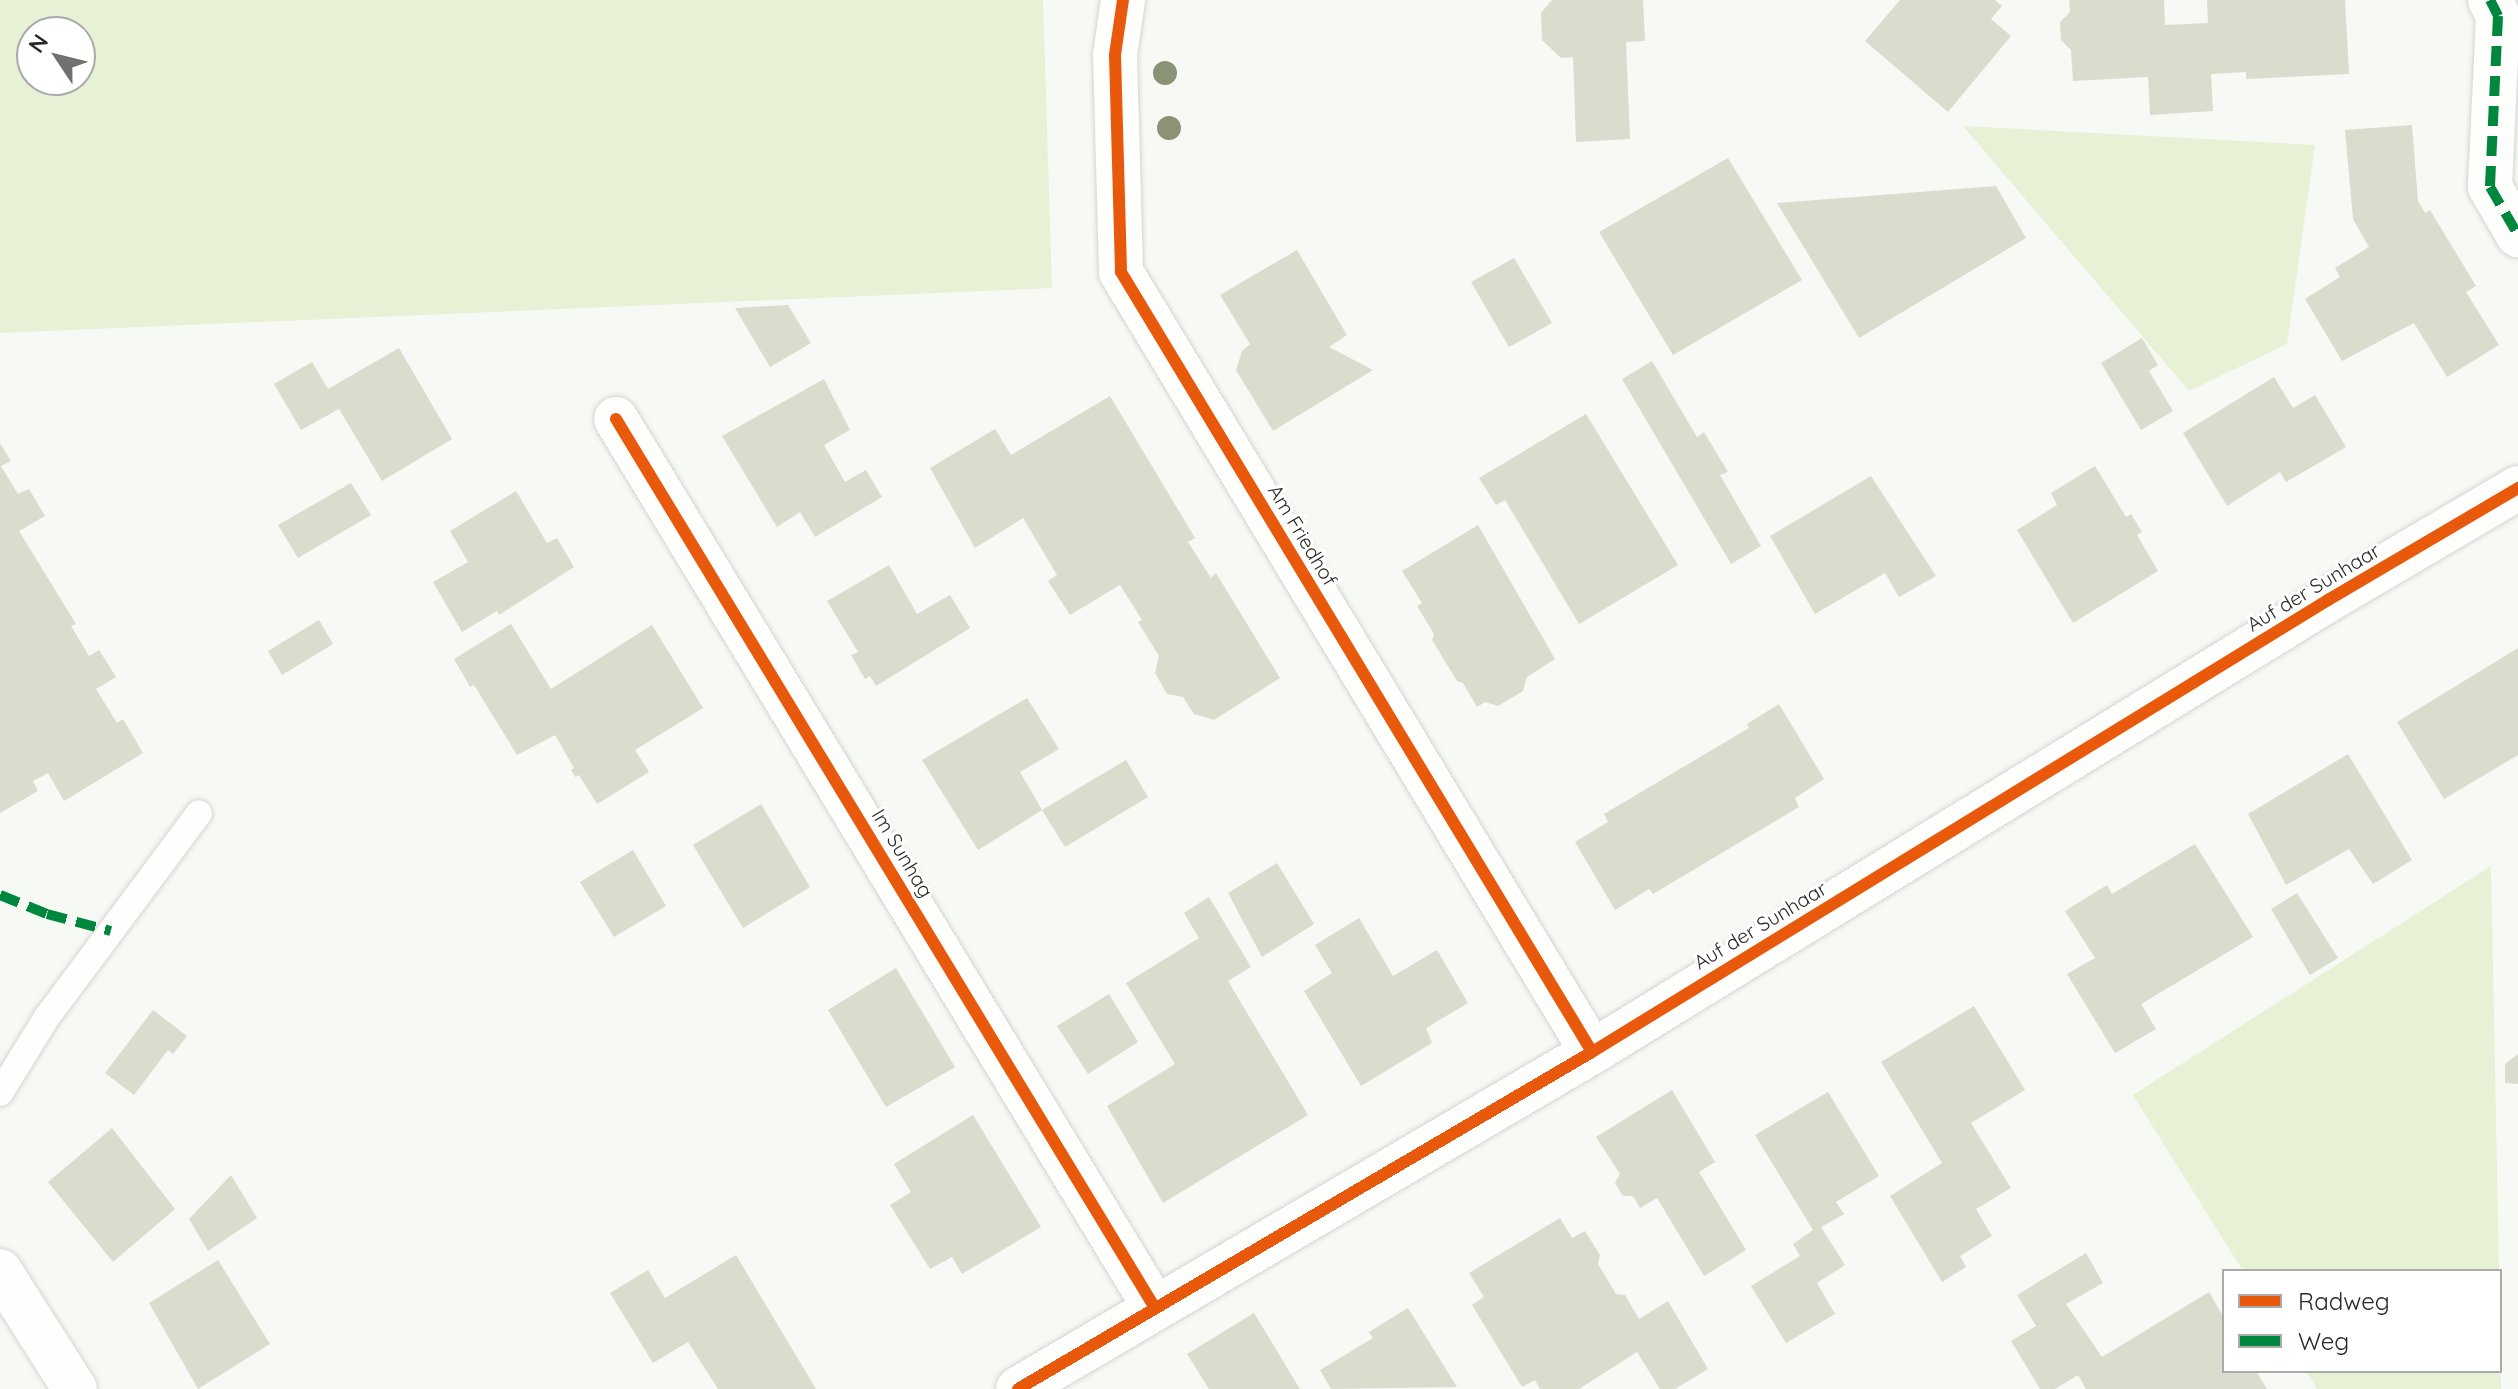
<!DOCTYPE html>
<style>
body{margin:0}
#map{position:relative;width:2518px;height:1389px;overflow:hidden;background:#f7f9f4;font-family:Quicksand,sans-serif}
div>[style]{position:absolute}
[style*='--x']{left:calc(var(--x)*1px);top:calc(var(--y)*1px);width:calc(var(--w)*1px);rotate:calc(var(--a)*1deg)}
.green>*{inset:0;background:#e6f1d6}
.building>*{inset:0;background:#d8ddce}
.roads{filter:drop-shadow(0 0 2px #d3d5d1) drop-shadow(0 0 2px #d3d5d1)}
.service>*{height:26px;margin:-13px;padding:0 13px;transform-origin:13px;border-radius:13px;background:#fefefd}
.minor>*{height:44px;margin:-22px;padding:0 22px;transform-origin:22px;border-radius:22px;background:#fefefd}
.quiet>*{height:10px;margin-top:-5px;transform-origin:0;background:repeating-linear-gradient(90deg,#00873e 0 20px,transparent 0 30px)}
.cycleway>*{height:12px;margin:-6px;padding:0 6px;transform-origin:6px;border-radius:6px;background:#e8590c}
.trees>*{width:24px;height:24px;margin:-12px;border-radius:50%;background:#8b9377}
span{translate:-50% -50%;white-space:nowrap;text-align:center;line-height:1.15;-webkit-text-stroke:6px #fff;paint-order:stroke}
.street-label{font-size:20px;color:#292a27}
.legend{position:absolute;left:2222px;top:1269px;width:280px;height:104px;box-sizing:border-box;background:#fff;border:2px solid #a9aaa9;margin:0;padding:10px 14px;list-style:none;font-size:24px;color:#292a27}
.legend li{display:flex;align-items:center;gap:16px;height:40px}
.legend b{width:40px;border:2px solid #a9aaa9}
.north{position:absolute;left:16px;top:16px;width:80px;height:80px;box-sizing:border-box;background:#fff;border:2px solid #a9aaa9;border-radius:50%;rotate:305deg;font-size:22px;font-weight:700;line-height:32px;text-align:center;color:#292a27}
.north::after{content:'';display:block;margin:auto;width:28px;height:36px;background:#71726f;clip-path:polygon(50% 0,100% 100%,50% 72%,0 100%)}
</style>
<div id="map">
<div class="green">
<i style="clip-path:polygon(evenodd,0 0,1043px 0,1052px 288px,0 333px,0 0,80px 32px,80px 80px,32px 80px,32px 32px,80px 32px)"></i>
<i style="clip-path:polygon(1963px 126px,2315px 145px,2287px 344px,2189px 391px)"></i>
<i style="clip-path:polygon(2491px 866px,2499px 1271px,2243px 1271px,2133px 1095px)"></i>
<i style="clip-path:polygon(2500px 1339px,2501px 1389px,2317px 1389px,2306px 1371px,2500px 1371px)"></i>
</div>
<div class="building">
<i style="clip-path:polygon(1552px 0,1643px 0,1645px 41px,1626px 42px,1630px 139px,1576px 142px,1573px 57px,1561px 58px,1542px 40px,1541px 13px)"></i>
<i style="clip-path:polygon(1900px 0,1995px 0,2002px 6px,1991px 19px,2011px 36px,1948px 112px,1865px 41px)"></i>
<i style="clip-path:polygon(2069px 0,2164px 0,2165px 25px,2208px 23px,2207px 0,2345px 0,2349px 74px,2246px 79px,2246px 72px,2211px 74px,2213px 111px,2150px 115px,2148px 77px,2073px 81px,2071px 50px,2061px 40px,2060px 22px,2070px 12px)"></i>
<i style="clip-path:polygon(2412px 125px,2418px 201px,2425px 213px,2430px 210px,2476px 286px,2466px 292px,2499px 345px,2447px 377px,2414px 323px,2342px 361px,2305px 299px,2340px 277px,2335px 268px,2369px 247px,2353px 219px,2345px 130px)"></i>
<i style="clip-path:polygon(1728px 158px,1802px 280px,1673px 355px,1599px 232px)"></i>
<i style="clip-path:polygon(1996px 186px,2026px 238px,1859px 338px,1777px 203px)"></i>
<i style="clip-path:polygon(1297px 250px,1347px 335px,1329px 347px,1373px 370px,1273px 431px,1236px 370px,1242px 351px,1250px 344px,1220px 295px)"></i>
<i style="clip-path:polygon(1514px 258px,1552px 323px,1509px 347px,1471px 282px)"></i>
<i style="clip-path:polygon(788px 305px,811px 343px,770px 367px,735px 308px)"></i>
<i style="clip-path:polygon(2142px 338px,2158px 365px,2149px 371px,2173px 411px,2141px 430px,2101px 363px)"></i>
<i style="clip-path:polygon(399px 348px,452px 439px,382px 481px,339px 409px,301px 430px,274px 384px,312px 362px,328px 389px)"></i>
<i style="clip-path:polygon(1652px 361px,1697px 437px,1704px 432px,1728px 472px,1720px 475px,1761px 546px,1731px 564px,1622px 379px)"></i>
<i style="clip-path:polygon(2274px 377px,2293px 408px,2315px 395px,2346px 447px,2286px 482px,2280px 472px,2227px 506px,2183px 433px)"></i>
<i style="clip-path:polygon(824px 379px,850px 430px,824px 445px,845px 482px,866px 470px,882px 497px,815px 537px,800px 512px,777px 527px,722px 436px)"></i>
<i style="clip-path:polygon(1110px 396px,1195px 538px,1188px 542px,1211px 578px,1216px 573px,1280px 678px,1214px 720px,1194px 714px,1183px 697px,1167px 694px,1155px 673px,1159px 656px,1138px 622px,1142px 620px,1120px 585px,1070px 615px,1048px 581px,1057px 575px,1023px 518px,975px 548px,930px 468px,995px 429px,1011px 455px)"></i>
<i style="clip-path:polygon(1586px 414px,1678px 565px,1579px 624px,1505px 500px,1496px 505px,1479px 478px)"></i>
<i style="clip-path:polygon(0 443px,11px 461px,1px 466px,18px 494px,29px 489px,45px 516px,19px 531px,76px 624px,71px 626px,89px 656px,99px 650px,116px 677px,96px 689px,117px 723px,123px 719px,143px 753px,64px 801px,48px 773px,33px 781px,38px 791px,0 813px)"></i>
<i style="clip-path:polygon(2095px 466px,2126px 517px,2131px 514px,2142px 532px,2137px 535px,2158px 571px,2073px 623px,2017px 530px,2057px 505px,2051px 493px)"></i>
<i style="clip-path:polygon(1871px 476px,1936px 576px,1899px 597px,1885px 573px,1815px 614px,1770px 536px)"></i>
<i style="clip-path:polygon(351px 483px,371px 515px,298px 558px,278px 525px)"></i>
<i style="clip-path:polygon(516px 491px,547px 543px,557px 538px,574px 567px,499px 615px,497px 611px,462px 632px,433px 582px,468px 562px,450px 531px)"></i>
<i style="clip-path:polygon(1478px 525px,1555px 659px,1527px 677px,1523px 691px,1498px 706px,1485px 702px,1477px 707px,1463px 683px,1457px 681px,1432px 640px,1434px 634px,1417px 606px,1422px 603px,1402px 571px)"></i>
<i style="clip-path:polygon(889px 565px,917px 614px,950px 595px,970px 628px,876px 686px,870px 676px,865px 679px,851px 655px,858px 652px,827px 601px)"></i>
<i style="clip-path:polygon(319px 620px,333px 644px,282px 675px,268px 651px)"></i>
<i style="clip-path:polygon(511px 624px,551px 689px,652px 625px,703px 708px,635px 750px,649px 772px,597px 804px,579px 775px,575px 777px,571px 770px,574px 768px,555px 735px,517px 755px,474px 685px,470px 687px,454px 659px)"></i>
<i style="clip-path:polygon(2518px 648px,2518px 755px,2444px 799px,2397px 722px)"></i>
<i style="clip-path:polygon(1027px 698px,1059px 749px,1020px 772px,1042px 810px,978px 850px,922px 760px)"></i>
<i style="clip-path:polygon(1779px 704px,1824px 779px,1795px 798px,1799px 807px,1653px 894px,1649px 889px,1615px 910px,1575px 842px,1608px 822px,1604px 814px,1749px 728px,1747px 724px)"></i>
<i style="clip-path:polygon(2348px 754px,2412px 860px,2373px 884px,2349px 849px,2286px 885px,2248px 814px)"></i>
<i style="clip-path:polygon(1126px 760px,1148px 797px,1065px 847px,1042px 810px)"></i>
<i style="clip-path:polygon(761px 804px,810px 887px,743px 928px,693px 845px)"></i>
<i style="clip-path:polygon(2195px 844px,2253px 937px,2141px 1004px,2156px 1029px,2115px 1053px,2067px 974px,2095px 958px,2065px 911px,2107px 885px,2112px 894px)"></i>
<i style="clip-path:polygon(633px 850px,666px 906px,614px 937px,580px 882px)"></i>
<i style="clip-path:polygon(1277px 863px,1314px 924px,1262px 957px,1228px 893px)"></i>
<i style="clip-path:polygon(2297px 893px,2338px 958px,2310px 975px,2271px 909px)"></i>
<i style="clip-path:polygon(1209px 897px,1251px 967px,1228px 981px,1308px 1115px,1163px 1203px,1107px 1106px,1175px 1064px,1126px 983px,1199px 938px,1184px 913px)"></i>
<i style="clip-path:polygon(1359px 918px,1393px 976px,1437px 950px,1468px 1003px,1426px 1028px,1432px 1043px,1361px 1086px,1304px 991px,1332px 973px,1315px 945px)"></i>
<i style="clip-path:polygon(896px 968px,955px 1067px,886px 1107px,828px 1010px)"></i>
<i style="clip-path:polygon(1109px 994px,1138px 1042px,1088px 1074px,1057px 1026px)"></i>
<i style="clip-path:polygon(1974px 1006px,2025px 1090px,1971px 1123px,2011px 1188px,1976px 1209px,1992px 1236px,1960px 1256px,1966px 1267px,1942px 1282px,1890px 1196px,1942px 1163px,1881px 1062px)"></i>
<i style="clip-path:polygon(153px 1010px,187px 1036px,173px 1054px,168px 1050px,134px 1095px,105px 1073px)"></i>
<i style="clip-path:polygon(2518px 1054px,2518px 1084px,2505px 1083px,2505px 1064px)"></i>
<i style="clip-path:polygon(1672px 1090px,1715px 1162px,1699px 1172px,1746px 1250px,1704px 1276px,1657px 1198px,1640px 1208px,1633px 1196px,1623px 1196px,1615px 1183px,1620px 1174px,1596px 1137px)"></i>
<i style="clip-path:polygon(1828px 1092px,1879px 1176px,1836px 1202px,1844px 1214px,1821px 1227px,1845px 1265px,1817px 1283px,1835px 1314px,1786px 1343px,1751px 1286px,1800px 1256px,1793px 1244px,1813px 1230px,1755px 1135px)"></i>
<i style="clip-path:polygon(973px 1115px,1041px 1227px,962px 1274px,952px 1257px,930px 1269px,890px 1205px,911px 1192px,894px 1164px)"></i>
<i style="clip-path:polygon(112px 1128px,175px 1209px,113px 1262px,48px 1182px)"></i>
<i style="clip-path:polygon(231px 1175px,257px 1218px,208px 1251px,189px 1219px)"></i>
<i style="clip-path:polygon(1560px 1218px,1572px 1238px,1585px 1231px,1600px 1255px,1598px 1264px,1616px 1294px,1625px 1295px,1639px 1319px,1668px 1301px,1708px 1369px,1675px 1389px,1660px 1389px,1637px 1352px,1579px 1389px,1540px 1389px,1535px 1380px,1522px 1387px,1472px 1305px,1484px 1297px,1469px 1273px)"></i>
<i style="clip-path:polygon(2086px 1253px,2103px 1283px,2066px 1304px,2102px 1357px,2209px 1292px,2224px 1318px,2224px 1371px,2256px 1371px,2267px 1389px,2086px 1389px,2078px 1375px,2055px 1389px,2040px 1389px,2011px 1341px,2036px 1326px,2017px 1295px)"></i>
<i style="clip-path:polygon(736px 1255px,816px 1389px,718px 1389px,688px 1342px,653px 1363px,610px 1293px,648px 1270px,665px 1298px)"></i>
<i style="clip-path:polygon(218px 1260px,270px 1344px,198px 1389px,149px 1303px)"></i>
<i style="clip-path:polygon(1408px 1308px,1457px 1387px,1331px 1389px,1320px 1370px,1373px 1338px,1369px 1332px)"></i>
<i style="clip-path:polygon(1254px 1313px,1300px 1389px,1209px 1389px,1187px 1354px)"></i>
</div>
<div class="roads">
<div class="service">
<i style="--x:0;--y:1093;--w:89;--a:-58.3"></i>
<i style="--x:47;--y:1017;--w:254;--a:-53.3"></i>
</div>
<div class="minor">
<i style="--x:1123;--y:0;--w:56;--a:98.3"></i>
<i style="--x:1115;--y:55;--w:217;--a:88.4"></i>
<i style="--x:1121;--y:272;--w:911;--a:58.87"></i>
<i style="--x:2490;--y:0;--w:18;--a:63"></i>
<i style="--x:2498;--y:16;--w:171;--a:92.7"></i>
<i style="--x:2490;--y:187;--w:56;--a:59.7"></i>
<i style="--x:616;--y:419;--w:1040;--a:58.77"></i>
<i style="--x:0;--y:1271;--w:140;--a:57.6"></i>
<i style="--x:1018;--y:1389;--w:666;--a:-30.42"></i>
<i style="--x:1592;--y:1052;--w:864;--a:-31.56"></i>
<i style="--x:2328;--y:600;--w:221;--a:-30.5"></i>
</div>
</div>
<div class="quiet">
<i style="--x:2490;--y:0;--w:18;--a:63"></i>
<i style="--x:2498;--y:16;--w:171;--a:92.7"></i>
<i style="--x:2490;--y:187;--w:56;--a:59.7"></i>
<i style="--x:0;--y:895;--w:51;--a:22"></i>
<i style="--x:47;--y:914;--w:66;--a:14.9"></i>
</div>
<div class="cycleway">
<i style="--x:1123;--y:0;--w:56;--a:98.3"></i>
<i style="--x:1115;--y:55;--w:217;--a:88.4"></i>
<i style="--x:1121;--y:272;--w:911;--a:58.87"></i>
<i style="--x:616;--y:419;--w:1040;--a:58.77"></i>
<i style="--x:1018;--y:1389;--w:666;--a:-30.42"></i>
<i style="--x:1592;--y:1052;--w:864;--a:-31.56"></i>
<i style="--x:2328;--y:600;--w:221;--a:-30.5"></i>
</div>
<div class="trees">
<i style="left:1165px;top:73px"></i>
<i style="left:1169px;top:128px"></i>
</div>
<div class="street-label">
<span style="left:1303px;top:535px;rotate:59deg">Am Friedhof</span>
<span style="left:2313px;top:587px;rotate:-31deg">Auf der Sunhaar</span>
<span style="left:903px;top:853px;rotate:59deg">Im Sunhag</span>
<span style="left:1760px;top:925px;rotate:-31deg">Auf der Sunhaar</span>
</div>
<ul class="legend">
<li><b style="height:10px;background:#e8590c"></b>Radweg</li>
<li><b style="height:10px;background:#00873e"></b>Weg</li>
</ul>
<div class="north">N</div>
</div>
